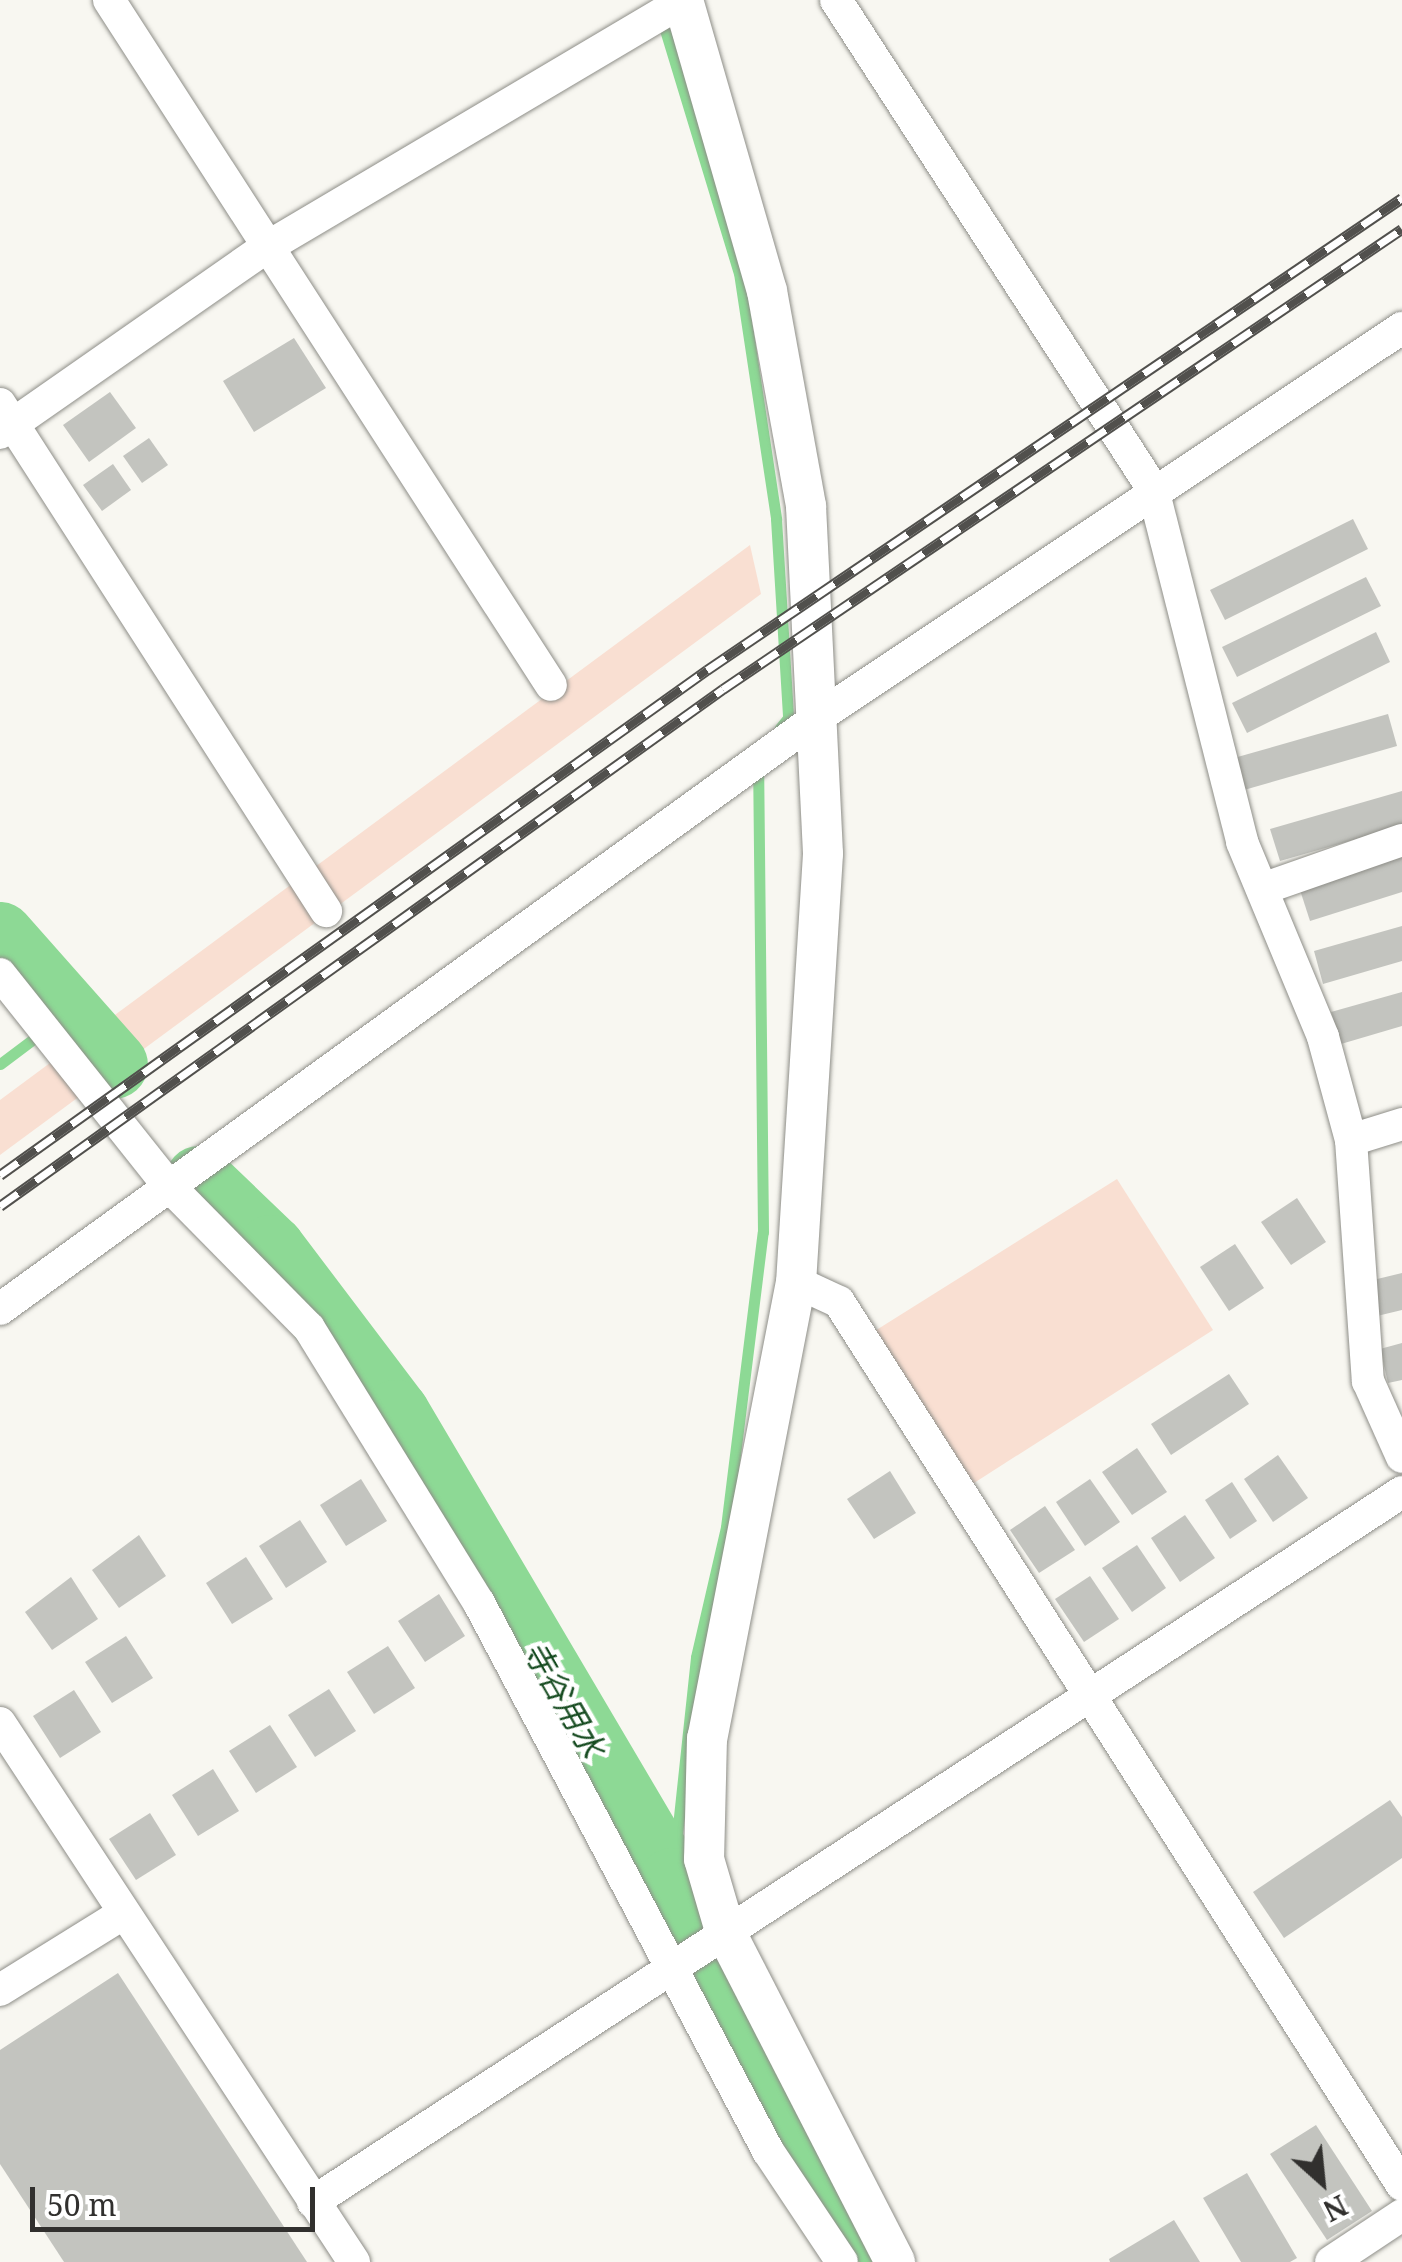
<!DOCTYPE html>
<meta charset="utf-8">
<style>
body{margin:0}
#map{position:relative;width:1402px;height:2262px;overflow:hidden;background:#f8f7f1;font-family:"Noto Serif","Noto Sans JP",serif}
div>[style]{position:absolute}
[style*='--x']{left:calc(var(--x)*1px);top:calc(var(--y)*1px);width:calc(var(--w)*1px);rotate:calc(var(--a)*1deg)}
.green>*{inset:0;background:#f9dfd2}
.stream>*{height:11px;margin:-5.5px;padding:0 5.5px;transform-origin:5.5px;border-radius:5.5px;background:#8dd995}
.river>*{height:68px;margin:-34px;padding:0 34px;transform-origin:34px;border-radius:34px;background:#8dd995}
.building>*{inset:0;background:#c3c4bf}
.roads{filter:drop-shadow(0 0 2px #8e8e88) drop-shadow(0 0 2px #8e8e88)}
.minor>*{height:32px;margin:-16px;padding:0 16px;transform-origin:16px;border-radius:16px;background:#fff}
.tertiary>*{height:40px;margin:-20px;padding:0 20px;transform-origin:20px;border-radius:20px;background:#fff}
.rail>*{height:11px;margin-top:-5.5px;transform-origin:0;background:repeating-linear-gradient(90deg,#fff 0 22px,#51504d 0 44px);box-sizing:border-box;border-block:2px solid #51504d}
span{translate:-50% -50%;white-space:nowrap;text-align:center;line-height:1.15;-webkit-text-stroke:9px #fff;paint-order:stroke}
.water-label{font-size:32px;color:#164b20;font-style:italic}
.north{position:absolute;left:1272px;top:2132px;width:100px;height:100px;-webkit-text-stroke:8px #fff;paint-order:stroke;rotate:153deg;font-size:28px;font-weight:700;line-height:40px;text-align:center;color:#31302e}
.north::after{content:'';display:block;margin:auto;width:35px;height:45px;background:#31302e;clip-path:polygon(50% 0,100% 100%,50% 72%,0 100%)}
.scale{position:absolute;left:30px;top:2187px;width:285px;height:45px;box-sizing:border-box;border:5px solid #31302e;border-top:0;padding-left:12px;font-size:30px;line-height:35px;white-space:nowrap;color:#31302e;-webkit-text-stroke:8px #fff;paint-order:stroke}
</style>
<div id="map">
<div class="green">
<i style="clip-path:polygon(750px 545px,761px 594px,0 1155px,0 1100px)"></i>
<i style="clip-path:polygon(1117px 1179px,1213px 1330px,960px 1492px,862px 1339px)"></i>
</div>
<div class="stream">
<i style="--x:662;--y:20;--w:264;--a:73.1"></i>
<i style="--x:739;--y:273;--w:249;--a:81.4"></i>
<i style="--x:776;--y:519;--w:199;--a:86.5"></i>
<i style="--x:788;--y:718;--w:13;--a:129"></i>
<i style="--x:0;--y:1064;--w:90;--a:-36.9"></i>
<i style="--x:672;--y:1882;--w:226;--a:-83.9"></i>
<i style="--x:696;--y:1657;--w:133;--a:-77"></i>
<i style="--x:726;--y:1527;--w:297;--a:-82.9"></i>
<i style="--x:763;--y:1232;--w:463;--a:-90.6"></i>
</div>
<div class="river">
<i style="--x:0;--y:936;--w:172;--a:48.5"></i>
<i style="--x:199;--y:1180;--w:100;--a:43.8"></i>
<i style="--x:271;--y:1249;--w:207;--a:52.9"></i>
<i style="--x:396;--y:1414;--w:543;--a:59.47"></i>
<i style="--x:672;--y:1882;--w:426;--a:63.2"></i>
</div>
<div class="building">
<i style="clip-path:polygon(294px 338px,326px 388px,254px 432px,223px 381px)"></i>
<i style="clip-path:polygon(110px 392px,136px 428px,89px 462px,63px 425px)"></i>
<i style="clip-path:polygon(149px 438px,168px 465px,142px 483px,123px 456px)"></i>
<i style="clip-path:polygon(113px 464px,131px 490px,102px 511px,83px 485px)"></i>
<i style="clip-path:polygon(1353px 519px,1368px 549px,1225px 620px,1210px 590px)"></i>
<i style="clip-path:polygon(1366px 577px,1381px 606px,1237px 677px,1222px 647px)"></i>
<i style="clip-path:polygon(1376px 632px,1390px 662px,1247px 733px,1232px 703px)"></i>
<i style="clip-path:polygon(1388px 714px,1397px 746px,1244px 790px,1234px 758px)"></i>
<i style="clip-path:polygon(1402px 791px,1402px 826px,1280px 861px,1270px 829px)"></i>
<i style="clip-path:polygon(1402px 857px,1402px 892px,1310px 921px,1300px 890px)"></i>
<i style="clip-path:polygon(1402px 926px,1402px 961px,1323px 984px,1314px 951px)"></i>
<i style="clip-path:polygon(1402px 992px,1402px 1026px,1341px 1044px,1331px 1012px)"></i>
<i style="clip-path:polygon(1297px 1198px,1326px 1242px,1291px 1265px,1261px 1222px)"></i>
<i style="clip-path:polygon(1235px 1244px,1264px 1288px,1229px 1311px,1200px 1267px)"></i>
<i style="clip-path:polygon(1402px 1273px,1402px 1310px,1377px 1316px,1369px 1281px)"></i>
<i style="clip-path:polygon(1402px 1343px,1402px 1380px,1388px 1383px,1380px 1349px)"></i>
<i style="clip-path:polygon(1229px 1374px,1249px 1404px,1171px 1455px,1151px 1424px)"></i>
<i style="clip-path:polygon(1137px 1448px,1167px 1492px,1132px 1515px,1102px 1472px)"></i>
<i style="clip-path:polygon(1278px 1455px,1308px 1498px,1273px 1522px,1244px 1479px)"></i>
<i style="clip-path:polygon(890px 1471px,916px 1513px,874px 1539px,847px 1499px)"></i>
<i style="clip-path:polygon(361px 1479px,387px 1521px,346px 1546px,320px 1505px)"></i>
<i style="clip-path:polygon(1090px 1479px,1120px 1522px,1085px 1546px,1056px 1502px)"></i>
<i style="clip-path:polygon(1232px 1482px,1257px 1521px,1230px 1539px,1205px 1500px)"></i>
<i style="clip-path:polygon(1045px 1506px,1075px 1550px,1039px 1573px,1010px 1530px)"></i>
<i style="clip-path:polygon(1185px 1515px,1215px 1558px,1180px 1582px,1151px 1538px)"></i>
<i style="clip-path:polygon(300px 1520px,327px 1562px,286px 1588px,259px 1546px)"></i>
<i style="clip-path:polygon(139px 1535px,166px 1576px,119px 1608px,92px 1570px)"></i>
<i style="clip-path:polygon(1137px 1545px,1166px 1588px,1132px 1612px,1102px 1568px)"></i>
<i style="clip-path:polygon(246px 1557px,273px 1599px,232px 1624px,206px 1583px)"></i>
<i style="clip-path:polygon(1090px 1576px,1119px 1619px,1084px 1642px,1055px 1599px)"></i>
<i style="clip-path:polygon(71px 1577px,98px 1619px,52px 1650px,25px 1612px)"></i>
<i style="clip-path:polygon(439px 1594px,465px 1636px,425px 1662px,398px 1621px)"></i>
<i style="clip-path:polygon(126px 1636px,153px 1678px,112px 1703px,85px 1662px)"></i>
<i style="clip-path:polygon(388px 1646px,415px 1688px,374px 1714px,347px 1672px)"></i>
<i style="clip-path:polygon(329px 1689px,356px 1731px,315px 1757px,288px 1715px)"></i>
<i style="clip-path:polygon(74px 1690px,101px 1732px,60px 1758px,33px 1716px)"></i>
<i style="clip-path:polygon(270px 1725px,297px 1767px,256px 1793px,229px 1751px)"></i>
<i style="clip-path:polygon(213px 1769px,239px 1811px,198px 1836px,172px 1795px)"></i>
<i style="clip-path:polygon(1390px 1800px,1402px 1817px,1402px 1858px,1284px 1938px,1253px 1892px)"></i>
<i style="clip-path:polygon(150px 1813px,176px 1855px,136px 1880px,109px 1839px)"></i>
<i style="clip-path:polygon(118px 1973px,307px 2262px,64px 2262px,0 2164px,0 2050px)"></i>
<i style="clip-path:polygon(1316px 2125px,1372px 2211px,1327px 2240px,1270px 2154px)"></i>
<i style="clip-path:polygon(1247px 2173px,1297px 2258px,1290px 2262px,1241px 2262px,1203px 2198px)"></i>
<i style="clip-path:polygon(1174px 2220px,1200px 2262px,1110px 2262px,1109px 2259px)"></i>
</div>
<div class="roads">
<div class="minor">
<i style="--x:109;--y:0;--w:815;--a:57.17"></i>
<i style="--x:836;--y:0;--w:583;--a:57.05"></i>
<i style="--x:1153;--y:489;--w:364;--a:75.8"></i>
<i style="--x:1242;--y:842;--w:211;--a:67.4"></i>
<i style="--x:1323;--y:1037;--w:107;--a:74.8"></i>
<i style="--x:1351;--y:1140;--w:242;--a:86"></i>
<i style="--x:1368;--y:1381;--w:83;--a:65.9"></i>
<i style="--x:0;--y:404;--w:603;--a:57.26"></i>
<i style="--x:0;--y:433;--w:322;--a:-34.9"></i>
<i style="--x:264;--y:249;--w:489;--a:-30.6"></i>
<i style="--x:1262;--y:889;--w:148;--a:-19.3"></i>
<i style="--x:0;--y:974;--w:268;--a:51.5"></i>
<i style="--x:167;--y:1184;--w:202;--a:45.4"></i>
<i style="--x:309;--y:1328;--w:323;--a:58.3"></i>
<i style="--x:479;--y:1603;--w:620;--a:62.19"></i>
<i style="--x:768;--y:2151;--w:133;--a:56.3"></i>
<i style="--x:1351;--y:1140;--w:53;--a:-17.4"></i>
<i style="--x:796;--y:1282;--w:47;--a:24.9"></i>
<i style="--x:839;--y:1302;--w:1047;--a:57.48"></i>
<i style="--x:0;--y:1309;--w:1010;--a:-35.89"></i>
<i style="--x:818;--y:717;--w:702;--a:-33.67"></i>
<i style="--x:0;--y:1723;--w:645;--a:56.7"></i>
<i style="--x:0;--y:1990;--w:142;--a:-31.8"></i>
<i style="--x:313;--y:2202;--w:1300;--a:-33.1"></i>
<i style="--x:1331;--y:2262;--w:85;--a:-33.5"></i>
</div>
<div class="tertiary">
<i style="--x:683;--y:0;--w:303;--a:73.9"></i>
<i style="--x:767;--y:291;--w:219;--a:79.7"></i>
<i style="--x:806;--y:506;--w:348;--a:87.2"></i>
<i style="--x:823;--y:854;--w:429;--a:93.6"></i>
<i style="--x:796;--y:1282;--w:465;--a:101"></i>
<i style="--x:707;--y:1738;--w:121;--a:91.4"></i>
<i style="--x:704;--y:1859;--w:75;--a:73.7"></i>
<i style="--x:725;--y:1931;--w:372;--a:62.8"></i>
</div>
</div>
<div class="rail">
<i style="--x:0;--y:1175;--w:869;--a:-35.54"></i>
<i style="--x:707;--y:670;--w:840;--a:-34.18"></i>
<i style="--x:0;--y:1206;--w:889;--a:-35.57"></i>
<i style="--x:723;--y:689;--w:820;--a:-34.12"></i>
</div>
<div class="water-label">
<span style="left:564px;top:1699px;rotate:60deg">寺谷用水</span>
</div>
<div class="north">N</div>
<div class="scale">50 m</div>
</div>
